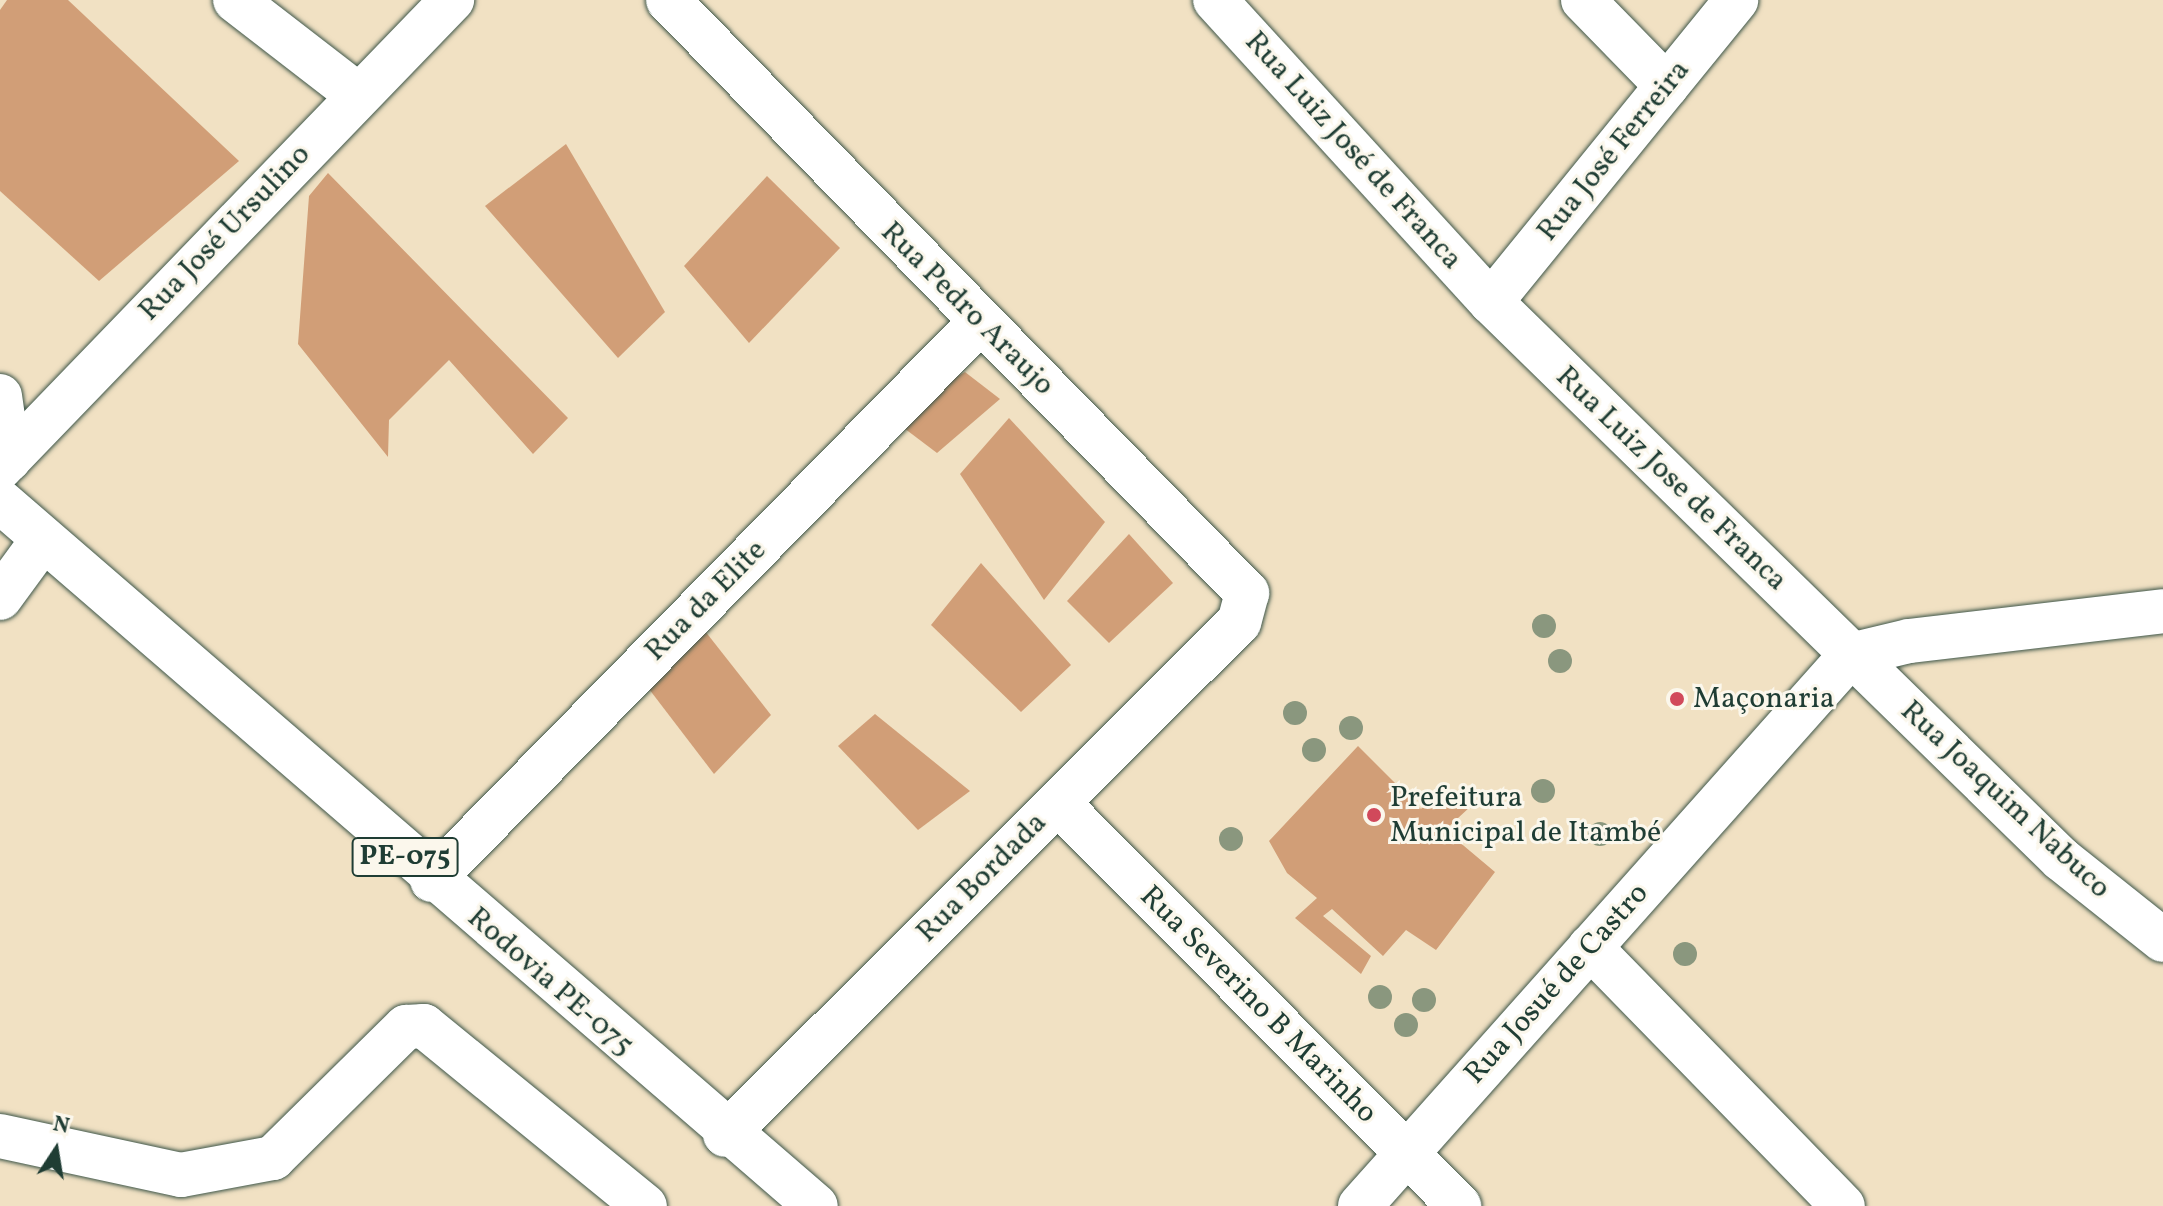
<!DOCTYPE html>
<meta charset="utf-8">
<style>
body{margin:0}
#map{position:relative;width:2163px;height:1206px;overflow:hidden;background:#f1e1c3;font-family:Vollkorn,serif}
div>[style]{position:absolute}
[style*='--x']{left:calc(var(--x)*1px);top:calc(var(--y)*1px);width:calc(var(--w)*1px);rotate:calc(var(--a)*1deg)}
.building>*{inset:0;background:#d19e77}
.roads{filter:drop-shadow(0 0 2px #3e5649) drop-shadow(0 0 2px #3e5649)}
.minor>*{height:44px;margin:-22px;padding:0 22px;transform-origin:22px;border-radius:22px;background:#fff}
.major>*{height:44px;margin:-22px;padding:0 22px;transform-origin:22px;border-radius:22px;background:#fff}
.trees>*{width:24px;height:24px;margin:-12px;border-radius:50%;background:#8a977e}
.dots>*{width:22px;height:22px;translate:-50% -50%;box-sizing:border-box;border:4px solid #fbf7ec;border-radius:50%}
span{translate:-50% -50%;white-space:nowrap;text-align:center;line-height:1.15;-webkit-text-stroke:6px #fbf7ec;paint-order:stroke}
.shield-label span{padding:2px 6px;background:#fbf7ec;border:2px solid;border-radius:6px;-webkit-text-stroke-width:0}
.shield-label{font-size:28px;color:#1f3d34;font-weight:700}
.street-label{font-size:30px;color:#1f3d34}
.poi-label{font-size:30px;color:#1f3d34}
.left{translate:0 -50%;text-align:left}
.north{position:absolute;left:16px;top:1110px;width:80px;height:80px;-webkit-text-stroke:6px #fbf7ec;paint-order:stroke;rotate:12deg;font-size:22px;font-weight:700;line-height:32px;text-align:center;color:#1f3d34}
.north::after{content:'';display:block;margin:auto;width:28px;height:36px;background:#1f3d34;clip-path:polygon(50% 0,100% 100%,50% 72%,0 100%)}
</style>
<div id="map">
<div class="building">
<i style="clip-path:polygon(7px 0,68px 0,239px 161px,99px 281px,0 191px,0 10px)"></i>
<i style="clip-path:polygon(566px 144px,665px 312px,618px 358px,485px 206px)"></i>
<i style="clip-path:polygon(328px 173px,568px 418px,533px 454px,449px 360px,389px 420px,388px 457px,298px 344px,309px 196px)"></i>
<i style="clip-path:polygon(767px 176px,840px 248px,749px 343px,684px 266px)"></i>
<i style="clip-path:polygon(965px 372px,1000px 399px,937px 453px,888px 416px)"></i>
<i style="clip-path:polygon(1009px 418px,1105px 522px,1044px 600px,960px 474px)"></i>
<i style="clip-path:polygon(1129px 534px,1173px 583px,1109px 643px,1067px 601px)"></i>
<i style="clip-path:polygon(981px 563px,1071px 665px,1021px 712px,931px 625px)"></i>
<i style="clip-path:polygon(705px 631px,771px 715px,714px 774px,636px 672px)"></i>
<i style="clip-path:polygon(875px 714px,970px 791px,918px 830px,838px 746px)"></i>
<i style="clip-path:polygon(1358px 746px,1421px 809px,1444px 786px,1470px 807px,1445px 830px,1495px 872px,1436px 950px,1406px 930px,1383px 956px,1332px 909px,1323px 916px,1371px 956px,1361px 974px,1295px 918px,1317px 898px,1287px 873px,1269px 841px)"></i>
</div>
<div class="roads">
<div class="minor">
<i style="--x:235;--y:0;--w:155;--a:37.7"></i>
<i style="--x:668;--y:0;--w:829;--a:45.68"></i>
<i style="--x:1247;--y:593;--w:30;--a:105"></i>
<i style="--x:1239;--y:622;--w:726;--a:135.06"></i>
<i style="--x:1215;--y:0;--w:409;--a:47.6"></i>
<i style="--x:1491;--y:302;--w:797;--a:44.34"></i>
<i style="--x:2061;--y:859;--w:130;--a:38.5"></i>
<i style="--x:1583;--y:0;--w:120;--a:45.7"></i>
<i style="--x:1491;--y:302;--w:389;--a:-50.9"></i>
<i style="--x:0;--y:396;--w:64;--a:81.9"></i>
<i style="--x:0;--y:468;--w:651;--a:-46"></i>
<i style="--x:0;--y:598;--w:69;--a:-53.8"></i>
<i style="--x:1851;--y:655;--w:60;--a:-13.6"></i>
<i style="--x:1909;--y:641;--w:256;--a:-6.7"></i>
<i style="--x:1058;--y:803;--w:569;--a:45.14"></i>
<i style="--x:432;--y:880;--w:781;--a:-45.52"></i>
<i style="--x:1590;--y:947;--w:362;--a:45.7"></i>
<i style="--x:0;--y:1136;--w:185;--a:12.2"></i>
<i style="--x:181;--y:1175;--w:94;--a:-10.5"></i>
<i style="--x:273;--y:1158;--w:187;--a:-44.6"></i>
<i style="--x:406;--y:1027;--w:18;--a:-3"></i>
<i style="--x:424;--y:1026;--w:285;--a:39.2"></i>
<i style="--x:1360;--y:1206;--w:738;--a:-48.3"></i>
</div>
<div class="major">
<i style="--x:0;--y:501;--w:1078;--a:40.83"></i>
</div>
</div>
<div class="trees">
<i style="left:1544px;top:626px"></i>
<i style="left:1560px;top:661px"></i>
<i style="left:1295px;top:713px"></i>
<i style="left:1351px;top:728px"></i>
<i style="left:1314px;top:750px"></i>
<i style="left:1543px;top:791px"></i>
<i style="left:1600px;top:834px"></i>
<i style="left:1231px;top:839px"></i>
<i style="left:1685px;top:954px"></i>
<i style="left:1380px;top:997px"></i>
<i style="left:1424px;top:1000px"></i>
<i style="left:1406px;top:1025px"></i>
</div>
<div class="dots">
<i style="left:1677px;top:699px;background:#d1495b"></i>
<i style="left:1374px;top:815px;background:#d1495b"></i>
</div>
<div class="shield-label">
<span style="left:405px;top:857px">PE-075</span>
</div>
<div class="street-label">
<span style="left:1353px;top:151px;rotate:48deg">Rua Luiz José de Franca</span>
<span style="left:1614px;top:151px;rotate:-51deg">Rua José Ferreira</span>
<span style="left:225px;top:233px;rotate:-46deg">Rua José Ursulino</span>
<span style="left:967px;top:309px;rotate:45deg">Rua Pedro Araujo</span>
<span style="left:1671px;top:479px;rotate:44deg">Rua Luiz Jose de Franca</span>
<span style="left:706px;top:601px;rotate:-45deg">Rua da Elite</span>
<span style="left:2005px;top:800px;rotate:43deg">Rua Joaquim Nabuco</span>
<span style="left:982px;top:878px;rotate:-45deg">Rua Bordada</span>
<span style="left:550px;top:982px;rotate:41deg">Rodovia PE-075</span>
<span style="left:1557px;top:984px;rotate:-48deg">Rua Josué de Castro</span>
<span style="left:1258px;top:1005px;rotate:45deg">Rua Severino B Marinho</span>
</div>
<div class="poi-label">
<span class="left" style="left:1693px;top:699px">Maçonaria</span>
<span class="left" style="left:1390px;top:815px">Prefeitura<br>Municipal de Itambé</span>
</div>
<div class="north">N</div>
</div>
